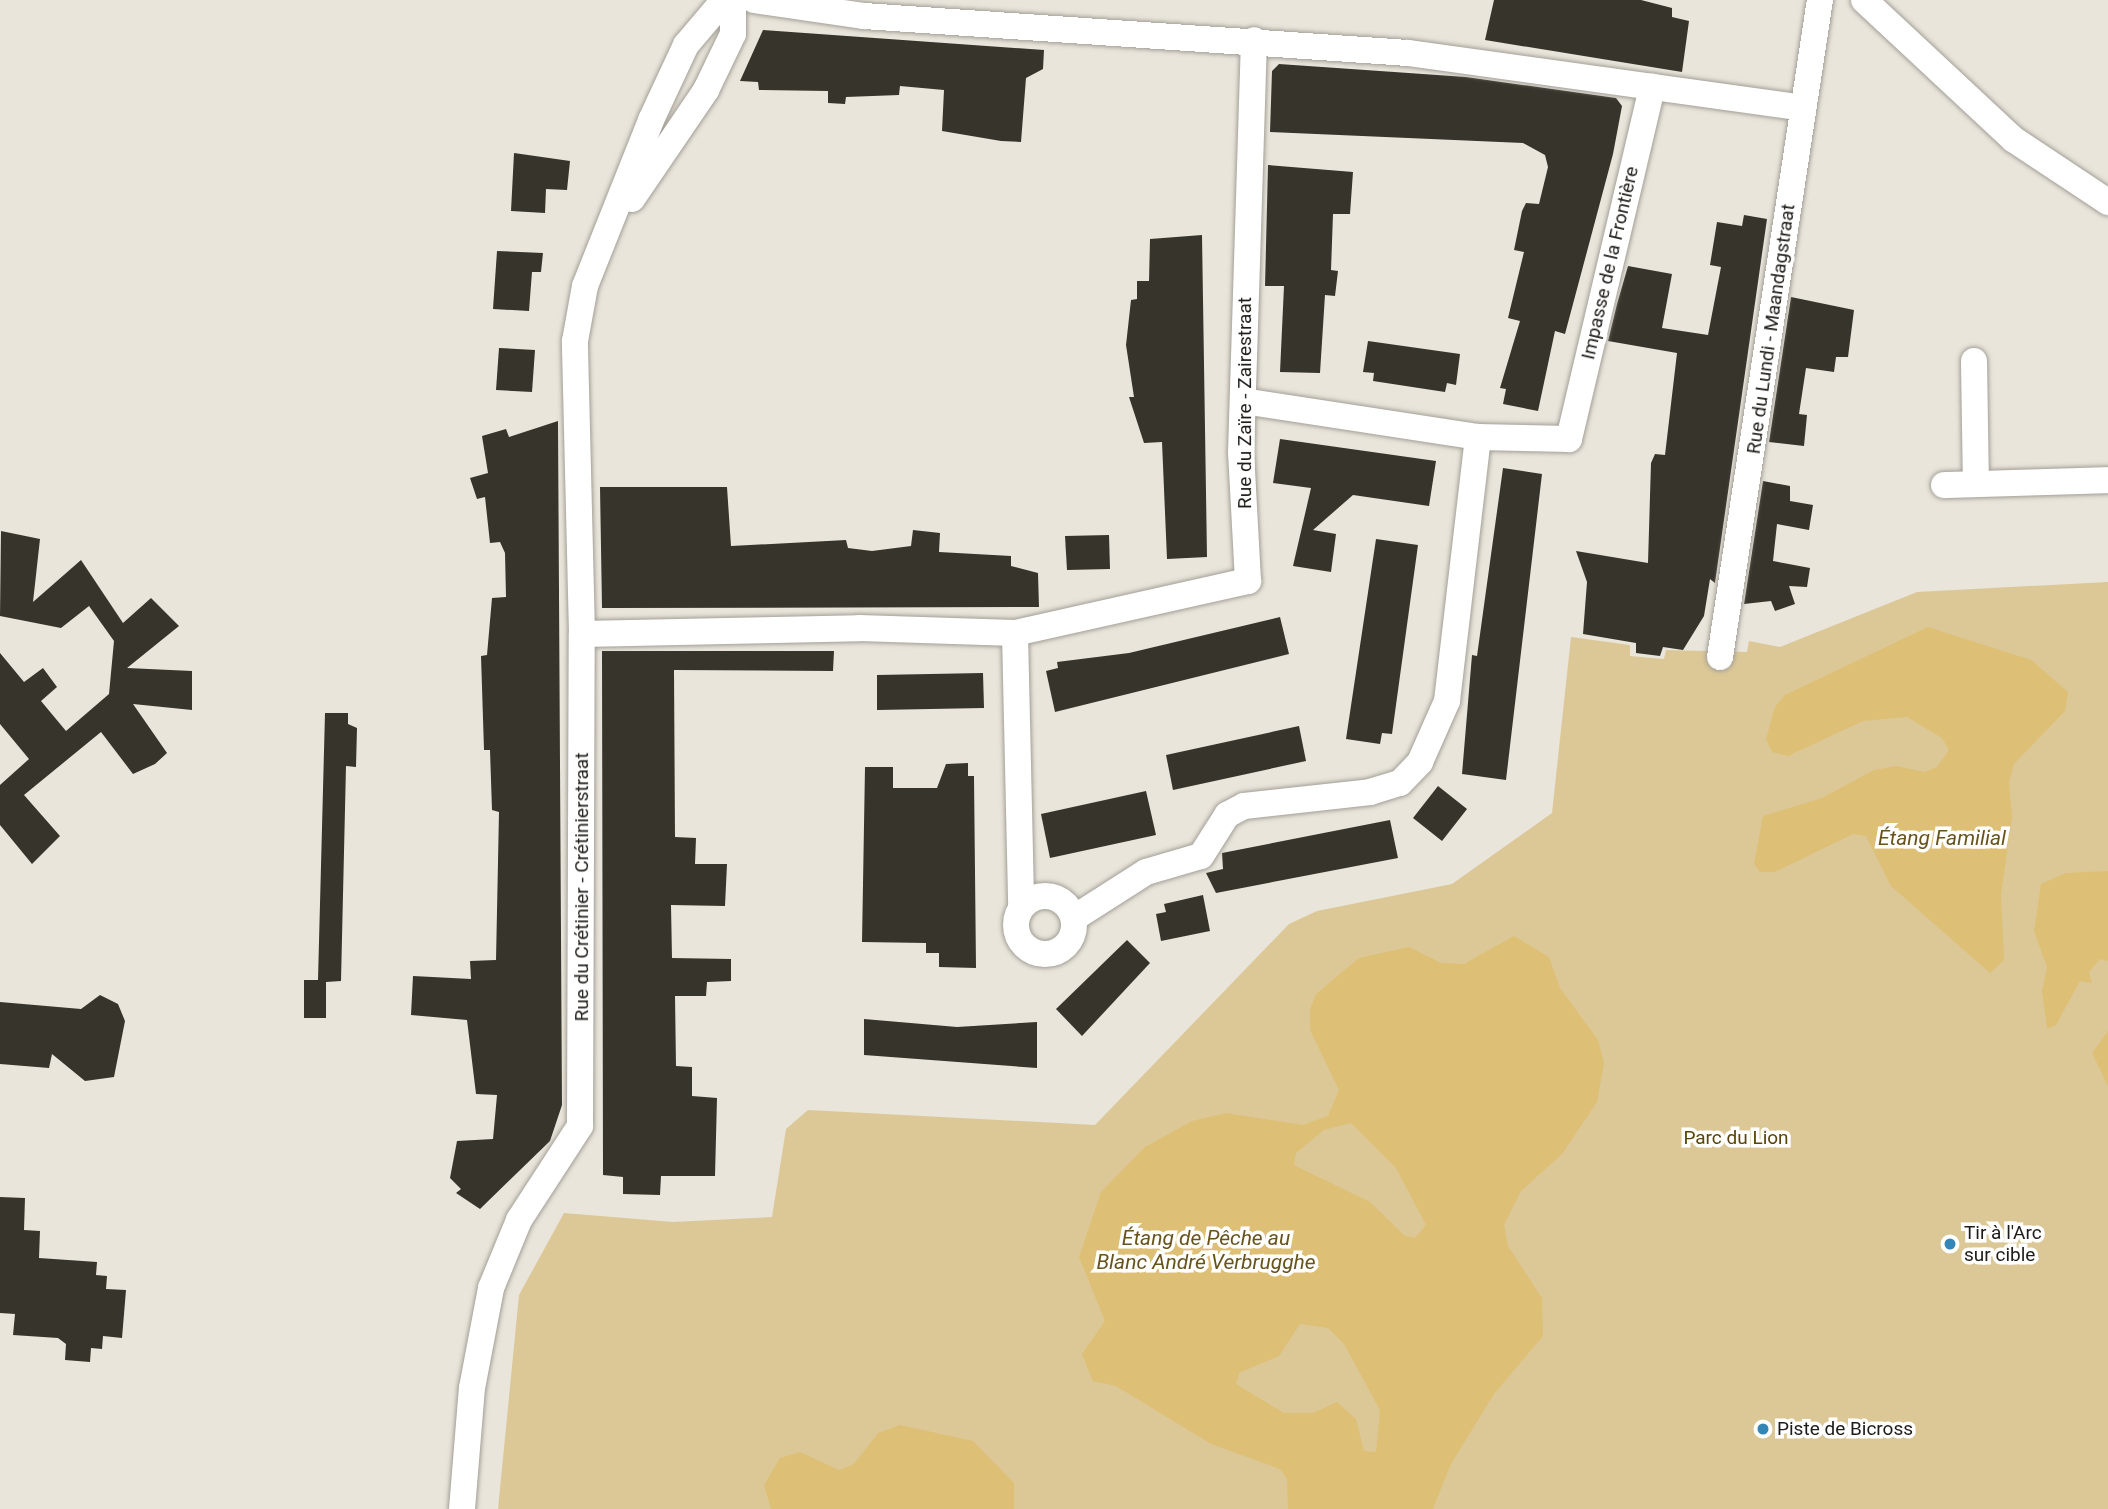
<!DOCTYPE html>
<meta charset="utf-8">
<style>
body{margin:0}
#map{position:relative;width:2108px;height:1509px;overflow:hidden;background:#e9e5db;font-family:Roboto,sans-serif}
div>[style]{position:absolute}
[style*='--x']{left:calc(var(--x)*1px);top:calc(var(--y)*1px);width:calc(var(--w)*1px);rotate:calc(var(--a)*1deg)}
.green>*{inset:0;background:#dcc897}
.water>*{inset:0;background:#ddbf75}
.building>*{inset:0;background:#37342c}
.roads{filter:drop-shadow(0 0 2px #a39f96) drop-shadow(0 0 2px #a39f96)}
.minor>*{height:26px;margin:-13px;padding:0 13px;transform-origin:13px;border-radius:13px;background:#fff}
.minor>.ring{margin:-13px;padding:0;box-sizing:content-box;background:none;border:26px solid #fff;border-radius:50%}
.dots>*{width:19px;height:19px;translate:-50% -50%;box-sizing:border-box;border:4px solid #fff;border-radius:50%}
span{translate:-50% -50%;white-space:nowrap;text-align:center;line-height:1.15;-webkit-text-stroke:7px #fff;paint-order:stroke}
.street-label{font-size:19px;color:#1e1c19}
.park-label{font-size:19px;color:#594508}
.poi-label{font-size:19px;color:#1e1c19}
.left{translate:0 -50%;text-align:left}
.water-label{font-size:21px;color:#67531b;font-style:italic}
</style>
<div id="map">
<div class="green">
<i style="clip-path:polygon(2108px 582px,2108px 1509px,498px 1509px,519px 1295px,564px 1213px,673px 1222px,772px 1217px,786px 1129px,808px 1110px,1095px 1125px,1289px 924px,1317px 911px,1452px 884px,1552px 813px,1571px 637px,1630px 645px,1630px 656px,1664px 659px,1666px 650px,1747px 652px,1749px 641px,1780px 647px,1917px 592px)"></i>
</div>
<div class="water">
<i style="clip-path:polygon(1928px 627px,2031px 660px,2068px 692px,2065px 711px,2014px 764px,2009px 782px,2012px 818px,2001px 894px,2004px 960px,1990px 973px,1891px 886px,1866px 836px,1853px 834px,1775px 872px,1760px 872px,1754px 864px,1763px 816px,1822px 798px,1874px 770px,1896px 766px,1924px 772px,1937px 767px,1949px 750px,1942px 738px,1907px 717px,1863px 721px,1788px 756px,1772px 752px,1766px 739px,1775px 707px,1785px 695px)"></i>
<i style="clip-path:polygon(2108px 871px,2108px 961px,2100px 959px,2089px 972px,2092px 983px,2080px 981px,2056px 1025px,2047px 1029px,2042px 991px,2047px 967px,2034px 931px,2041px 884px,2066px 873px)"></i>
<i style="clip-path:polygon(evenodd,1514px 936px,1549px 957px,1560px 988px,1598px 1040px,1604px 1063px,1597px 1102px,1562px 1154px,1521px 1191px,1504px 1225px,1508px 1246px,1542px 1298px,1543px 1336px,1494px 1394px,1451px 1464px,1433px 1509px,1288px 1509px,1287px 1479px,1280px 1469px,1211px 1444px,1116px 1386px,1093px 1381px,1082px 1354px,1105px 1321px,1079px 1257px,1101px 1192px,1145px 1147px,1192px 1121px,1226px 1113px,1303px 1125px,1328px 1116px,1339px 1090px,1310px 1030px,1310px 1009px,1316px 994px,1359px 958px,1409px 947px,1441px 963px,1464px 964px,1514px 936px,1351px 1123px,1396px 1168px,1426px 1225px,1415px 1238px,1405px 1236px,1370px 1202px,1294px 1165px,1296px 1153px,1324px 1130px,1351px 1123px,1514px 936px,1300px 1324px,1328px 1328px,1344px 1344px,1380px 1410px,1376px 1452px,1364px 1451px,1356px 1419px,1337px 1402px,1313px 1413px,1284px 1413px,1236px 1384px,1239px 1373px,1279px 1356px,1300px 1324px)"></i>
<i style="clip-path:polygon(2108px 1031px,2108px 1086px,2092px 1053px)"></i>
<i style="clip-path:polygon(900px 1425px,973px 1441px,1014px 1483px,1014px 1509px,771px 1509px,764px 1485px,780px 1458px,800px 1452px,839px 1470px,854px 1464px,878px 1433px)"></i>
</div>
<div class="building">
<i style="clip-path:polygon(1494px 0,1641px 0,1672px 8px,1672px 17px,1689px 21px,1682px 72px,1485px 40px)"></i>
<i style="clip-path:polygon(763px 30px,1044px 50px,1043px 69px,1026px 78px,1021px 142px,1001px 141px,942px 131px,944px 90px,900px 86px,899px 95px,846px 97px,845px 104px,828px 103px,828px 91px,759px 90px,758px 82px,740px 81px)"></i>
<i style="clip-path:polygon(1279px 64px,1466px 77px,1616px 98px,1622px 106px,1613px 154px,1565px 334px,1555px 331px,1538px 411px,1503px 404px,1506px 389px,1500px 388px,1520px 321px,1508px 318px,1524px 252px,1514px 250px,1522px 211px,1526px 203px,1539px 204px,1548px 167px,1545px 155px,1523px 143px,1270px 132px,1272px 71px)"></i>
<i style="clip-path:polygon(514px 153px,570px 161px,567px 190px,546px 189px,545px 213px,511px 211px)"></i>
<i style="clip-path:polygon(1268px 165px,1353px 172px,1350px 214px,1333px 214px,1331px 270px,1338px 271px,1335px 296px,1325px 295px,1320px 373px,1280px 372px,1284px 286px,1265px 286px)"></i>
<i style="clip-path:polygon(1744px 215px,1767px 219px,1715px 583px,1710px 579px,1704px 616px,1683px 650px,1663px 647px,1660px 656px,1636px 653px,1636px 643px,1583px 634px,1587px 582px,1576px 551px,1648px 563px,1651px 463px,1655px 454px,1665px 455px,1677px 353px,1608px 341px,1617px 304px,1628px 266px,1672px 274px,1662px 328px,1708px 335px,1721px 267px,1710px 265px,1717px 222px,1742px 226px)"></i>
<i style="clip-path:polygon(1202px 235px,1207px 557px,1167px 559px,1162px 442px,1144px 443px,1129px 397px,1134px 397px,1126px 345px,1131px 300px,1137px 299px,1137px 281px,1149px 281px,1150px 239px)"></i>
<i style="clip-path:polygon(497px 251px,543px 253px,541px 272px,532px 272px,529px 311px,493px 309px)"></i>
<i style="clip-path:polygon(1791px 297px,1854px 310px,1848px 357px,1836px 357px,1834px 372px,1806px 368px,1799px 414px,1807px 415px,1804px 446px,1769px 442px)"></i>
<i style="clip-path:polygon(1368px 341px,1460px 354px,1456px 385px,1447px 383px,1445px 392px,1373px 381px,1374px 373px,1363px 372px)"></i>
<i style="clip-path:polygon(499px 348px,535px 350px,532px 392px,496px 390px)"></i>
<i style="clip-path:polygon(558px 421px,562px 1105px,550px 1141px,480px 1209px,456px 1193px,461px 1189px,450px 1178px,457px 1141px,493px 1139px,497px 1095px,476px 1094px,467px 1020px,411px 1015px,413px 976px,471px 979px,470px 961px,496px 960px,499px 812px,492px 810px,490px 750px,484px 750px,481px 656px,487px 655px,492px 598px,506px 597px,505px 553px,500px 542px,490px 543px,485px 497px,477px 499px,470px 478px,488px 473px,482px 436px,506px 429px,509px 437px)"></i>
<i style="clip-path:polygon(1280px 439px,1436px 461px,1429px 506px,1353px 495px,1313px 530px,1336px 534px,1331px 572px,1293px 566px,1311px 488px,1273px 483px)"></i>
<i style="clip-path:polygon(1503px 468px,1542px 474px,1506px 780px,1462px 774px,1472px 655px,1477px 656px)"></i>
<i style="clip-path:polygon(1763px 481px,1790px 486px,1790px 501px,1813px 505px,1809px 530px,1777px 524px,1773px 561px,1810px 568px,1807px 587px,1789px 586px,1795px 604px,1775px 611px,1771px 601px,1744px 604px)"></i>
<i style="clip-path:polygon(600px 487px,727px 487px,731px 546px,846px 540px,848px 548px,872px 551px,911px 546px,913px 530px,940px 533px,939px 552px,1011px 556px,1011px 566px,1038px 573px,1039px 607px,602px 608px)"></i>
<i style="clip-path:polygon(1px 531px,40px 539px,33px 602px,81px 560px,123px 623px,151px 598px,179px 626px,127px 668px,192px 671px,192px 710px,133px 704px,167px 753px,155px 764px,133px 774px,101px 732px,24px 795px,60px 836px,32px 864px,0 825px,0 785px,29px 759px,0 724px,0 653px,24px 682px,43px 668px,57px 687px,41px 701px,66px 731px,109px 694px,114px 641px,89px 606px,61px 628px,0 616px)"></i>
<i style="clip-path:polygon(1109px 535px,1110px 569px,1067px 570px,1065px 536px)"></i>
<i style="clip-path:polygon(1376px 539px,1418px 545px,1392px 734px,1382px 733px,1380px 744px,1346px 739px)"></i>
<i style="clip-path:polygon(1280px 617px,1289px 654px,1055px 712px,1046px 671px,1058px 668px,1057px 662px,1129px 653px)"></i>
<i style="clip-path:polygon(602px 651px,834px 651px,833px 671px,674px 670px,675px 837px,696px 838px,695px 864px,727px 864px,725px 906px,671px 905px,672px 958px,731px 959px,731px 981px,707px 982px,706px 996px,675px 996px,676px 1066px,692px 1067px,692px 1096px,717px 1098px,715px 1176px,661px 1176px,660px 1195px,623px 1194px,623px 1177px,603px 1175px)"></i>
<i style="clip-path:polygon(983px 673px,984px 708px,877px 710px,877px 675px)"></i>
<i style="clip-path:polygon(325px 713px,348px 713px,348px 724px,357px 728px,356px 767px,346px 766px,341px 981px,326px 982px,326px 1018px,304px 1018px,304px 980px,318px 980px)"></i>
<i style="clip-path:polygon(1299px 726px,1306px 761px,1173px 790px,1166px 755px)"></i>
<i style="clip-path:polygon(968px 763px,968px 776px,974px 776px,976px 968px,939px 967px,939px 953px,926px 953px,926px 943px,862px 942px,865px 767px,893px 767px,893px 788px,937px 788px,946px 764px)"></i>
<i style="clip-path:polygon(1438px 786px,1467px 809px,1442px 841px,1413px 818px)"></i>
<i style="clip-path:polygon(1146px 791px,1156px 835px,1050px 858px,1041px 814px)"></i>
<i style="clip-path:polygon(1390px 820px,1398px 858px,1216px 893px,1206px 873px,1223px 869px,1222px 853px)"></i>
<i style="clip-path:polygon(1203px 895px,1210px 931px,1161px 941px,1156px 914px,1166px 912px,1164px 904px)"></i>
<i style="clip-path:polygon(1127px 940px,1150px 963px,1082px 1036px,1056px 1009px)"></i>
<i style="clip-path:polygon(100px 995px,118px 1004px,125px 1021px,114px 1077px,85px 1081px,52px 1054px,49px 1068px,0 1064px,0 1002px,81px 1009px)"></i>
<i style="clip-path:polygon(864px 1019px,957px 1027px,1037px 1022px,1037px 1068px,864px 1055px)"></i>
<i style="clip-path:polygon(0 1197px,25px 1198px,24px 1230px,40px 1231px,39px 1258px,97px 1262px,96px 1275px,107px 1276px,106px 1289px,126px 1290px,122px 1338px,103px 1336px,102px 1349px,91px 1348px,90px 1362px,65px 1360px,66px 1344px,58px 1338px,13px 1335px,15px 1314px,0 1313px)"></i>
</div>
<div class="roads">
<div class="minor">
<i style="--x:754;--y:0;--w:111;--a:8.3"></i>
<i style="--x:864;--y:16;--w:545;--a:3.89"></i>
<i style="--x:1408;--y:53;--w:399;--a:7.9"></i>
<i style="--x:1864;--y:0;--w:204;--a:43"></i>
<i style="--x:2013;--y:139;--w:114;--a:33.6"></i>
<i style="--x:632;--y:199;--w:132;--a:-55.8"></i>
<i style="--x:706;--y:90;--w:62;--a:-64.3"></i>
<i style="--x:733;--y:34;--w:34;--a:-90"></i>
<i style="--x:1974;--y:361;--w:123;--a:89.1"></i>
<i style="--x:1243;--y:401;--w:238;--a:8.7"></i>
<i style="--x:1478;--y:437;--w:91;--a:1.3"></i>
<i style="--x:1569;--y:439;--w:362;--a:-76.7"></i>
<i style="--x:1944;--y:485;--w:164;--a:-1.7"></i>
<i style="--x:1015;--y:633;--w:273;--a:88.7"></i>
<i style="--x:582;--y:634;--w:277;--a:-1.2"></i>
<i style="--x:859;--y:628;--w:156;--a:1.8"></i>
<i style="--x:1015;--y:633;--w:239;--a:-12.6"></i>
<i style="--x:1248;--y:581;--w:128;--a:-93.1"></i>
<i style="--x:1241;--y:453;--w:413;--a:-88.2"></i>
<i style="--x:1720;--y:657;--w:665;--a:-81.35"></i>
<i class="ring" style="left:1016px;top:896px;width:32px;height:32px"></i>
<i style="--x:1074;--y:918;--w:85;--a:-32.6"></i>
<i style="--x:1146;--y:872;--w:57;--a:-16.2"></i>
<i style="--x:1201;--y:856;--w:49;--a:-57.6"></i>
<i style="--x:1227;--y:815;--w:19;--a:-28"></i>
<i style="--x:1244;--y:806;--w:127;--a:-6.3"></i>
<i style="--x:1370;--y:792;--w:31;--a:-17"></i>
<i style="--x:1400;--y:783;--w:29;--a:-46"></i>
<i style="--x:1420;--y:762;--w:67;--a:-66.1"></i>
<i style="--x:1447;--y:701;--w:266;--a:-83.3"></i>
<i style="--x:462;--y:1509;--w:121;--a:-85.3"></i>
<i style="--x:472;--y:1388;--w:102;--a:-79.2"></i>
<i style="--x:491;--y:1288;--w:74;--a:-67.6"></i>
<i style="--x:519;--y:1220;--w:112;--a:-57"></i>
<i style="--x:580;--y:1126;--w:492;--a:-89.8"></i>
<i style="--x:582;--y:634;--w:293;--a:-91.4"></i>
<i style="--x:575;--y:341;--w:56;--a:-79.7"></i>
<i style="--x:585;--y:286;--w:179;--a:-68.3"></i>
<i style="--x:651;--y:120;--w:83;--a:-65"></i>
<i style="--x:686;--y:45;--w:59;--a:-49.8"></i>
</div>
</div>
<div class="dots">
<i style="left:1950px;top:1244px;background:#3486b7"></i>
<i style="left:1763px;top:1429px;background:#3486b7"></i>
</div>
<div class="street-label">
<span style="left:1610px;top:263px;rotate:-77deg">Impasse de la Frontière</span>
<span style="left:1771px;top:329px;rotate:-82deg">Rue du Lundi - Maandagstraat</span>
<span style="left:1245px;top:403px;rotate:-90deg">Rue du Zaïre - Zairestraat</span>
<span style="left:582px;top:887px;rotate:-90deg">Rue du Crétinier - Crétinierstraat</span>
</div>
<div class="park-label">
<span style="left:1736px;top:1138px">Parc du Lion</span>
</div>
<div class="poi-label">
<span class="left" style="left:1964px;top:1244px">Tir à l'Arc<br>sur cible</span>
<span class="left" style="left:1777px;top:1429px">Piste de Bicross</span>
</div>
<div class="water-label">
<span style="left:1942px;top:838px">Étang Familial</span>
<span style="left:1206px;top:1250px">Étang de Pêche au<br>Blanc André Verbrugghe</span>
</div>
</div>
